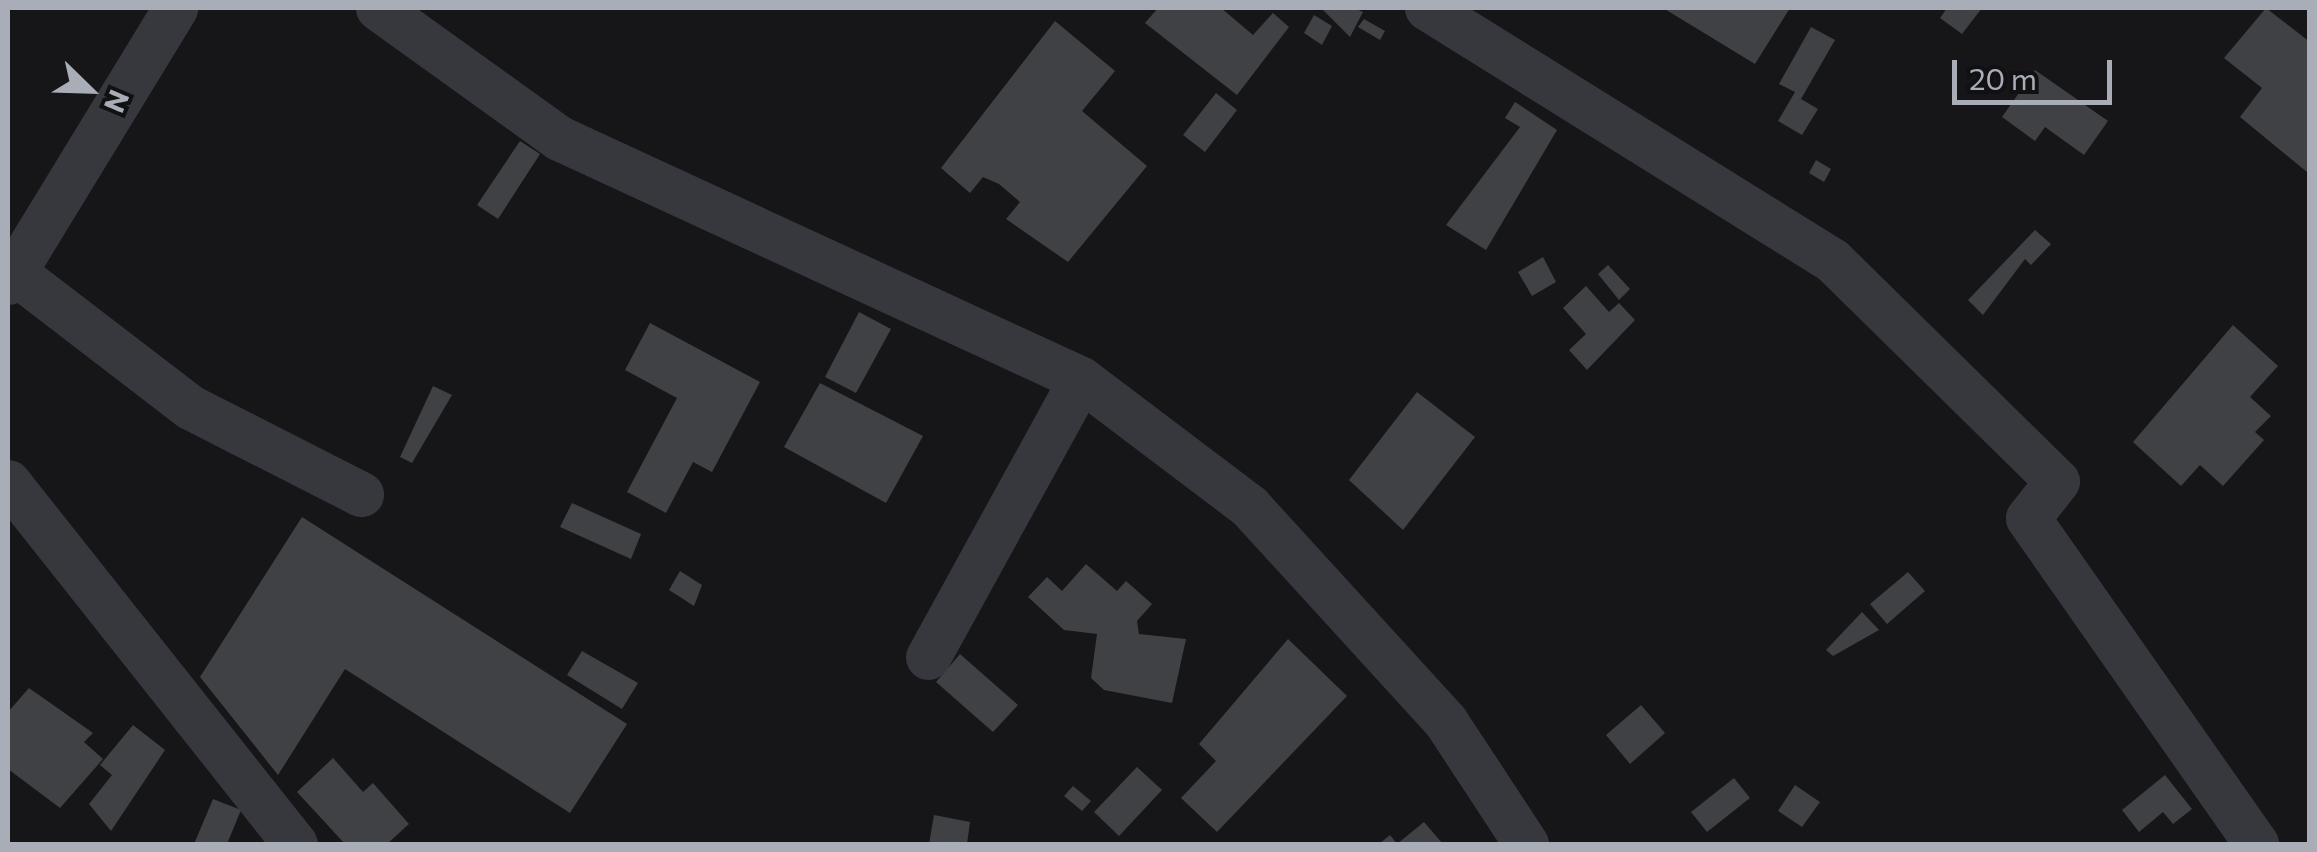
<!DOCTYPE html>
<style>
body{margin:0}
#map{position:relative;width:2317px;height:852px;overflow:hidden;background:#161618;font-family:Commissioner,sans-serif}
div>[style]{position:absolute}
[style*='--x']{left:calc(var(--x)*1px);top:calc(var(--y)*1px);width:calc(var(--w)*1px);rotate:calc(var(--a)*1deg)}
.building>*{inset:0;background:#404145}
.street>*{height:45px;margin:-22.5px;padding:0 22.5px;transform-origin:22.5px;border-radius:22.5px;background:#37383d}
span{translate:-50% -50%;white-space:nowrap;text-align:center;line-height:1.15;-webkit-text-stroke:8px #111113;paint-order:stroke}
.frame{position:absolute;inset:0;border:10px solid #a8adb8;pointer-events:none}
.north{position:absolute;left:40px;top:40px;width:100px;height:100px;-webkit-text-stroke:8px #111113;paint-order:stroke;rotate:113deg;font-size:28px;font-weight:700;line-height:40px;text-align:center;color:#a8adb8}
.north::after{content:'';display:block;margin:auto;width:35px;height:45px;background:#a8adb8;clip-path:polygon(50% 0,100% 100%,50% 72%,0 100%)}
.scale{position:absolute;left:1952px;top:60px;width:160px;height:45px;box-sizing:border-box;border:5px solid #a8adb8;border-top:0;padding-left:12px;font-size:30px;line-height:35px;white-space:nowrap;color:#a8adb8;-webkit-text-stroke:8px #111113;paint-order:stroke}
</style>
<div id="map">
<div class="building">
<i style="clip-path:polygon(1158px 8px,1221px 8px,1253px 35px,1273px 13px,1289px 27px,1237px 95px,1145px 23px)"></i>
<i style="clip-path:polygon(1321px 8px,1354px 8px,1363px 12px,1350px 37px)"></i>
<i style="clip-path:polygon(1663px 8px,1790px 8px,1755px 64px)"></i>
<i style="clip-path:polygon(1947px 8px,1982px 8px,1962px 34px,1940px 18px)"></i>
<i style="clip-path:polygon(2266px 8px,2310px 42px,2307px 172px,2240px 117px,2262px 88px,2224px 58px)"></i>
<i style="clip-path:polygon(1314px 15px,1332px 26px,1322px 45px,1304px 33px)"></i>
<i style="clip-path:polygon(1364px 19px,1385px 31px,1380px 40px,1358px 27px)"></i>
<i style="clip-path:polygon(1055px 21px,1115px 71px,1082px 111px,1147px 166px,1068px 262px,1006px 219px,1020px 202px,999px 184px,983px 177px,970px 193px,941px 168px)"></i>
<i style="clip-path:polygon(1811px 27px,1835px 40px,1801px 99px,1818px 109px,1802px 135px,1778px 121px,1795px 92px,1779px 84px)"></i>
<i style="clip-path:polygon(2035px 70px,2108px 121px,2084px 155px,2045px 127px,2035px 141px,2002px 117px)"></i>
<i style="clip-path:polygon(1216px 93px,1237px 110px,1205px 152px,1183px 135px)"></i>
<i style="clip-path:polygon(1515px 102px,1557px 130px,1486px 250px,1446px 225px,1520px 127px,1505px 118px)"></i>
<i style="clip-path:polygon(520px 141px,540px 154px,498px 219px,477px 205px)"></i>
<i style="clip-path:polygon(1816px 160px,1831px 169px,1824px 182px,1809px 173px)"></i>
<i style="clip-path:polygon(2035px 230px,2051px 244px,2031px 265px,2025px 259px,1983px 315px,1968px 300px)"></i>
<i style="clip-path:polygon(1543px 257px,1556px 282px,1532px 296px,1518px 272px)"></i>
<i style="clip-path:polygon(1608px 265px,1630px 289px,1619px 300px,1598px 274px)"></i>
<i style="clip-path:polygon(1586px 286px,1609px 312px,1619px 303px,1635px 320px,1587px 370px,1569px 350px,1586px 334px,1563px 308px)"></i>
<i style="clip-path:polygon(859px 312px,891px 329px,856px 393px,825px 377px)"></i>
<i style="clip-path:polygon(650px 323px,760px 382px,712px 472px,693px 462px,666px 513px,627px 492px,677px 398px,625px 370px)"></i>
<i style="clip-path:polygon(2233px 325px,2278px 366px,2250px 397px,2271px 416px,2255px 432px,2264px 440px,2223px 486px,2200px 465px,2181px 486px,2133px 442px)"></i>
<i style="clip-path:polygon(820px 383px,923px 436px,886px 503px,784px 447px)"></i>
<i style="clip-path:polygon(433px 386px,452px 395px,412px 463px,400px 457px)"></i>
<i style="clip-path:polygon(1417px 392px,1475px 437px,1403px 530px,1349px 480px)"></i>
<i style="clip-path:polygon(572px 503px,641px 534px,631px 559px,560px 527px)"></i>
<i style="clip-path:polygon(302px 517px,627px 724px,570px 813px,345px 669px,278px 775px,200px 677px)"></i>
<i style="clip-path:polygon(1086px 564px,1117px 591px,1126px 581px,1152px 604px,1137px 621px,1139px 634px,1186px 639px,1172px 703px,1104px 690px,1091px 678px,1097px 634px,1064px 630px,1028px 597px,1047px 577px,1062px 591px)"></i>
<i style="clip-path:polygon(680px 571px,702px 585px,694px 606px,669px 590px)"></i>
<i style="clip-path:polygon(1908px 572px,1925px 591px,1887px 624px,1870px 604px)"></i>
<i style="clip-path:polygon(1862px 612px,1879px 630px,1833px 656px,1826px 650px)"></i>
<i style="clip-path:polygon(1288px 639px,1347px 696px,1217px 832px,1181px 798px,1216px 761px,1199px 744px)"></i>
<i style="clip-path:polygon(582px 651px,638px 683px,622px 709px,567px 675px)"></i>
<i style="clip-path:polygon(960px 654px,1018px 705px,993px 732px,936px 682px)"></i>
<i style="clip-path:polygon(29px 688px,93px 733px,84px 742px,103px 759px,60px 808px,8px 769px,8px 712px)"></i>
<i style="clip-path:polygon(1641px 705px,1665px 733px,1630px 764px,1606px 735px)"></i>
<i style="clip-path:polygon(133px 725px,165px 750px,111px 831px,89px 804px,112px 775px,100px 765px)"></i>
<i style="clip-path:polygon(333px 758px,363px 792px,373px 783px,409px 824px,387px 844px,345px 844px,297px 792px)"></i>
<i style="clip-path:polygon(1137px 767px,1162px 790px,1119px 836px,1094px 812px)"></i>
<i style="clip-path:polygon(2165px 775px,2192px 809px,2173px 824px,2163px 812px,2139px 832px,2122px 810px)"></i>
<i style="clip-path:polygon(1734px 778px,1750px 798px,1707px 832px,1691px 812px)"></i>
<i style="clip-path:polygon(1795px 785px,1820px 802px,1802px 827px,1778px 811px)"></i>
<i style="clip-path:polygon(1073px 786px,1091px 801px,1082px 811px,1064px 796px)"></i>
<i style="clip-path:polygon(213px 799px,241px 810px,227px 844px,194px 844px)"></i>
<i style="clip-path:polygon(934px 815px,970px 822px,967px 844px,929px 844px)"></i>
<i style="clip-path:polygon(1424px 822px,1443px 844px,1379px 844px,1390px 835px,1397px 844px)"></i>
</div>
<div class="street">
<i style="--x:378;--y:8;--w:223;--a:35.7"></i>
<i style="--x:559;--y:138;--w:575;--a:24.78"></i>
<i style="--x:1081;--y:379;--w:211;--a:37.1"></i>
<i style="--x:1249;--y:506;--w:292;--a:47.6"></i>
<i style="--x:1446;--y:722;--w:146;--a:56.7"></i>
<i style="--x:1427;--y:8;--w:477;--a:31.9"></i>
<i style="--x:1832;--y:260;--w:315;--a:44.5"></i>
<i style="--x:2057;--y:481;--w:47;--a:128.1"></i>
<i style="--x:2028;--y:518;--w:398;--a:55"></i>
<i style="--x:14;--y:272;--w:222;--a:37.5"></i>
<i style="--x:190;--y:407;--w:192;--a:27"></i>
<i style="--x:8;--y:282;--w:321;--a:-58.6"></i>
<i style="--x:8;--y:482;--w:462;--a:51.6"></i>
<i style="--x:928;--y:657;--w:317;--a:-61.2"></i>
</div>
<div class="frame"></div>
<div class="north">N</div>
<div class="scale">20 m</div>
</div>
